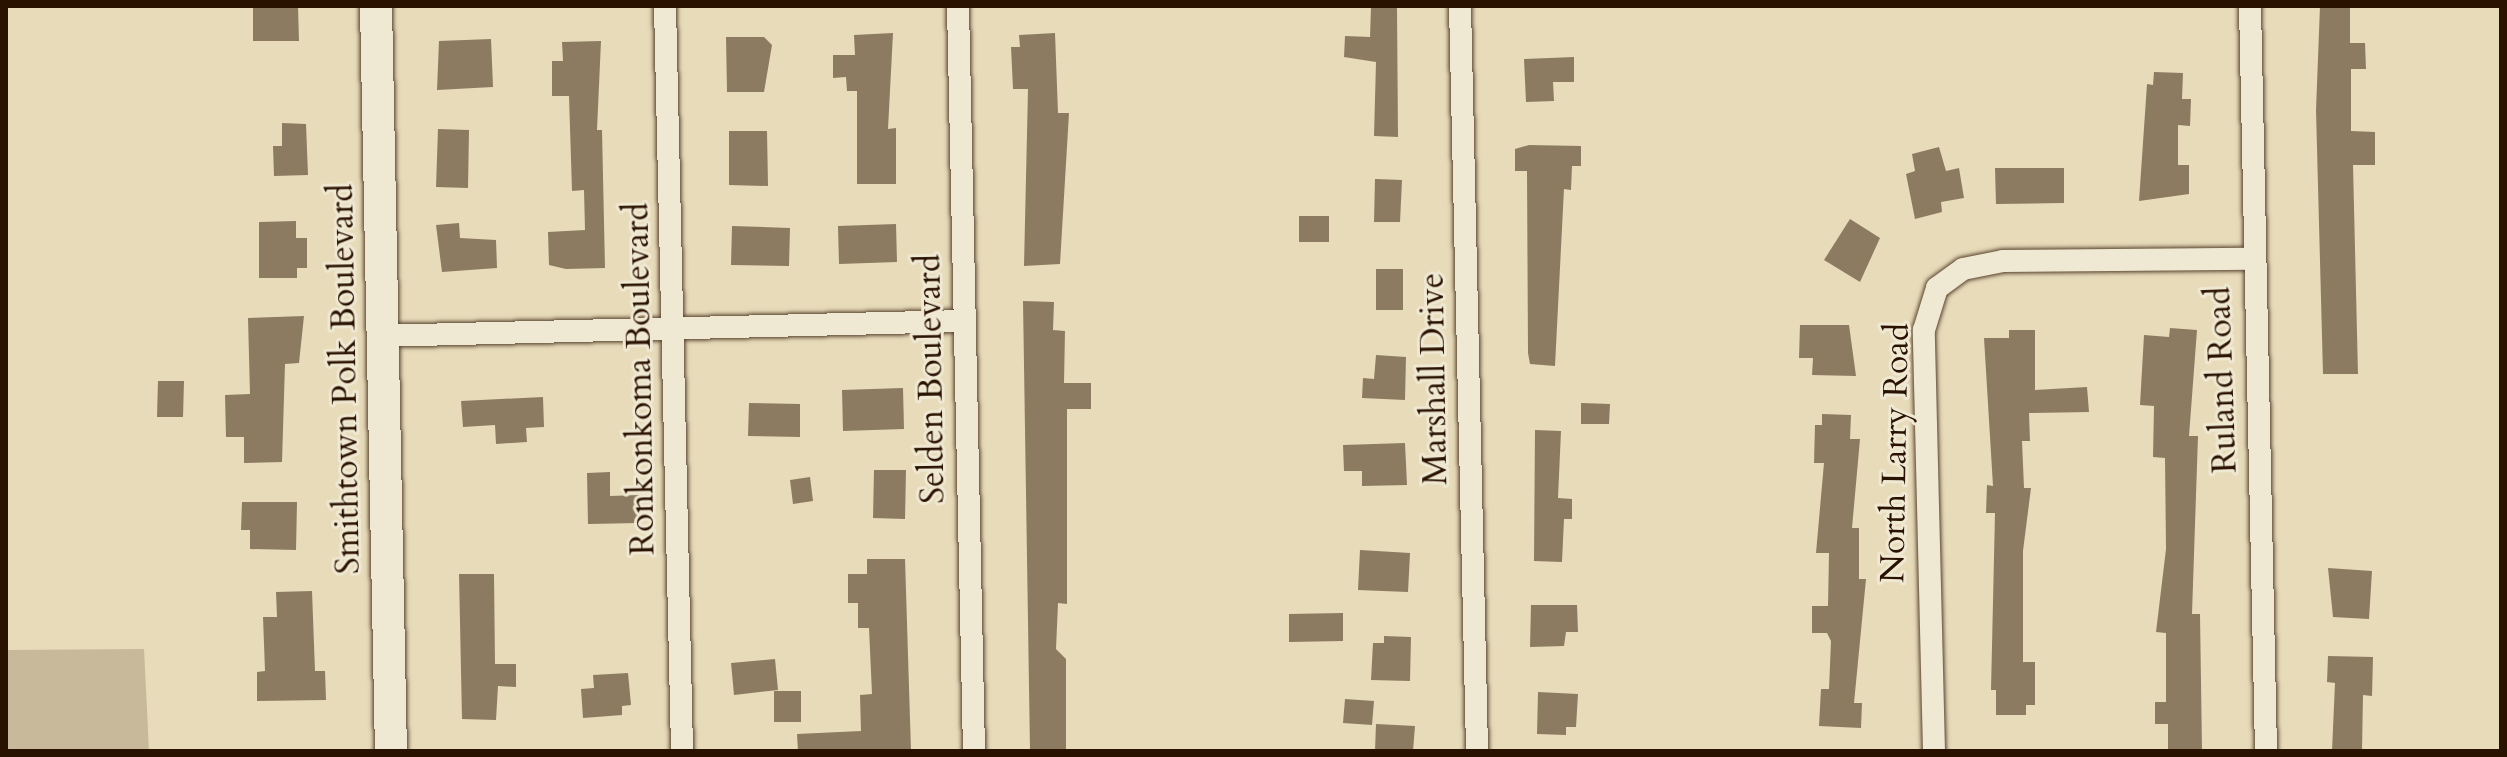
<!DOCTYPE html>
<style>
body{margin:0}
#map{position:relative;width:2507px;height:757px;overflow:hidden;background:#e7dbba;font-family:Cardo,serif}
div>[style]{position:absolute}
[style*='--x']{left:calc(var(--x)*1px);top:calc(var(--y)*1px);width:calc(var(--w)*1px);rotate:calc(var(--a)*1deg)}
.green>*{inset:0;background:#c7b99a}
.building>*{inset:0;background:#8c7b61}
.roads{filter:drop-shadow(0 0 2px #59442e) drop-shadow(0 0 2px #59442e)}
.street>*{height:22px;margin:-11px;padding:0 11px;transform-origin:11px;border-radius:11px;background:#efe8d2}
.secondary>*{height:32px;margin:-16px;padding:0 16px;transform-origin:16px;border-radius:16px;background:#efe8d2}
span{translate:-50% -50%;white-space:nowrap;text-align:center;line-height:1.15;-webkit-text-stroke:6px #efe8d2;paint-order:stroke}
.street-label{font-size:34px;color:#2a1200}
.frame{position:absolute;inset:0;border:8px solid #2a1200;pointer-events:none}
</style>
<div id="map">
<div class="green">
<i style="clip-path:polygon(144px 649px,149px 751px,6px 751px,6px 650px)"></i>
</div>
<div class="building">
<i style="clip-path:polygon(253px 6px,298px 6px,299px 41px,253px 41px)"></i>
<i style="clip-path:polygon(2320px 6px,2350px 6px,2350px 43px,2365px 43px,2366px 69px,2351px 69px,2351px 131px,2375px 132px,2375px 165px,2353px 165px,2358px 374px,2323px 374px,2316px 110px)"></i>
<i style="clip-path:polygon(1371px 7px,1397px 7px,1398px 137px,1374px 136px,1376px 62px,1344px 57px,1345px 36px,1370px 37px)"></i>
<i style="clip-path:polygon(893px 33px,888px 129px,896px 128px,896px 184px,857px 184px,857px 91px,847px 91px,846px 77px,833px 78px,833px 55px,855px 55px,854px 35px)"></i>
<i style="clip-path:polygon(1055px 33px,1058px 113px,1069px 113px,1060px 264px,1024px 266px,1028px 89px,1013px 89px,1011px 47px,1020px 47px,1019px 35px)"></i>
<i style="clip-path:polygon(726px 37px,764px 37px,772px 45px,764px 92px,727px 92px)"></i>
<i style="clip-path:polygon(491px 39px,493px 87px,437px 90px,439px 41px)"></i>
<i style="clip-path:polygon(601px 41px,597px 130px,602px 130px,605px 268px,566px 269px,549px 265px,548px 232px,585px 230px,584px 190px,572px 191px,569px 96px,552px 96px,552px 61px,563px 61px,562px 42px)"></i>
<i style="clip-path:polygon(1574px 57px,1574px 82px,1553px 82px,1554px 101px,1526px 102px,1524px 59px)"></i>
<i style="clip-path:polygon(2154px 72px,2183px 73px,2182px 99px,2191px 99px,2190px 126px,2178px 125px,2178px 165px,2189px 165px,2189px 194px,2139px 201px,2147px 84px,2153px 85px)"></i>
<i style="clip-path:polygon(282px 123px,306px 124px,308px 175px,274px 176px,273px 146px,282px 146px)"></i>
<i style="clip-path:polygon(438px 129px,469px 130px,468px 188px,436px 187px)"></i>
<i style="clip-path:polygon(729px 131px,767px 131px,768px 186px,729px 185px)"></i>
<i style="clip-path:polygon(1529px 145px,1581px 146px,1581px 166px,1572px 166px,1571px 190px,1564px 189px,1555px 366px,1530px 364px,1528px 353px,1527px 171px,1515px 171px,1515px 149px)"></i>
<i style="clip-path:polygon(1939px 147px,1946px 171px,1959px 168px,1964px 198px,1941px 202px,1942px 212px,1915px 219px,1906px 174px,1915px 171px,1912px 154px)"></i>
<i style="clip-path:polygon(1995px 168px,2064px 168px,2064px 203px,1996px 204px)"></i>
<i style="clip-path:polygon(1375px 179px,1402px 180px,1400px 222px,1374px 222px)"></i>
<i style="clip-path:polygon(1299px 216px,1329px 216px,1329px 242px,1299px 242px)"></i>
<i style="clip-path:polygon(1850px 219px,1880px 238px,1860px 282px,1824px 260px)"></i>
<i style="clip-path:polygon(296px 221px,296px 238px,307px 238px,307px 268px,297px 268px,297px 278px,259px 278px,259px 222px)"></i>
<i style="clip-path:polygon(459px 223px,460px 238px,496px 240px,497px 268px,442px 272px,436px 225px)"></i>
<i style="clip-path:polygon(896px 224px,897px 262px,839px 264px,838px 226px)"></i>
<i style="clip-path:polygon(732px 226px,790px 228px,789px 266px,731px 265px)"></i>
<i style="clip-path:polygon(1376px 269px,1403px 269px,1403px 310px,1376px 310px)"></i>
<i style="clip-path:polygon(1023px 301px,1054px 302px,1053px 330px,1065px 331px,1064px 383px,1091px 383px,1091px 409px,1067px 409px,1067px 604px,1058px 603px,1056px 649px,1066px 659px,1066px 751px,1030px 751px)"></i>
<i style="clip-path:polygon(304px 316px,299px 363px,285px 364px,282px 462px,244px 463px,244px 437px,226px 437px,225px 395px,250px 394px,248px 318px)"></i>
<i style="clip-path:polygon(1800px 325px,1849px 325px,1856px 376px,1812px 375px,1813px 358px,1799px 358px)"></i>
<i style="clip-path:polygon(2170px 328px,2197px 330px,2189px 436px,2198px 436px,2192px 614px,2200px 614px,2202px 751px,2168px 751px,2168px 724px,2155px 724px,2155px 702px,2166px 702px,2166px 633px,2156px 632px,2166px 549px,2165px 458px,2153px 457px,2154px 406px,2140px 405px,2144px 335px,2169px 337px)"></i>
<i style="clip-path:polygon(2009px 330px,2035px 330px,2035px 390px,2087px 387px,2089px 412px,2029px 413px,2030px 441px,2022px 441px,2024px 488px,2031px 488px,2023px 551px,2023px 662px,2035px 662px,2035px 705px,2026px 705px,2026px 715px,1996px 715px,1996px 690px,1991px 690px,1995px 513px,1986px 513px,1987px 485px,1993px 486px,1984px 338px,2009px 338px)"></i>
<i style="clip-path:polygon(1376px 355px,1406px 357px,1405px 400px,1362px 398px,1363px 378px,1374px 379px)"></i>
<i style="clip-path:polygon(158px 381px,184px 381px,183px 417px,157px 417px)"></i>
<i style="clip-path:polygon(903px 388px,904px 429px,843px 431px,842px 390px)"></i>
<i style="clip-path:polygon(543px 397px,544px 427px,526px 428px,527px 442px,496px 444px,495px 425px,463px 427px,461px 401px)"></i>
<i style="clip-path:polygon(749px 403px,800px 404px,800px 437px,748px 436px)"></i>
<i style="clip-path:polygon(1581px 403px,1610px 404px,1609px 424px,1581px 424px)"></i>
<i style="clip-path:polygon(1822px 414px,1851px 415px,1850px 439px,1860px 439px,1852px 528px,1859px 528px,1859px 579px,1866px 579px,1854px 703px,1862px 703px,1861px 728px,1819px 726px,1821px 689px,1829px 689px,1831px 641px,1827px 633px,1812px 633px,1812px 606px,1828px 606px,1829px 553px,1816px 553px,1824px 463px,1814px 463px,1815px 425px,1822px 425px)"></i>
<i style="clip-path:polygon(1535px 430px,1561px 431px,1558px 498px,1572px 499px,1572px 519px,1564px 519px,1562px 562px,1534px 561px)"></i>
<i style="clip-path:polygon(1405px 443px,1407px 485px,1362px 486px,1362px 471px,1344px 471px,1343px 445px)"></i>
<i style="clip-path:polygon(874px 470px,906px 470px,905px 519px,873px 518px)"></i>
<i style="clip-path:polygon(610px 472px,610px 496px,639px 495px,639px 523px,588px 524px,587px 473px)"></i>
<i style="clip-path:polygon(810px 477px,813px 501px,793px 504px,790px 480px)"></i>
<i style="clip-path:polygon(242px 502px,297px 502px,296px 550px,250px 549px,250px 530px,241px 530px)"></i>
<i style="clip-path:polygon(1360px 550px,1410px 553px,1408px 592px,1358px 590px)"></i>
<i style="clip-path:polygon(867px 559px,905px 559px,911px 751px,798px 751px,797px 734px,861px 731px,860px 695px,872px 694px,869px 628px,858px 628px,858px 603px,848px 603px,848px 574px,867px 574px)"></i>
<i style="clip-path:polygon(2328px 568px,2372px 571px,2369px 619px,2333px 617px)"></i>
<i style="clip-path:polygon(459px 574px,494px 574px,495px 664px,516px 664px,516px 687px,498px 686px,496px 720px,462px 719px)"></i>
<i style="clip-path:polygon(312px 591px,315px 671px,325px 671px,326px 700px,257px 701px,257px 672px,265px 671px,263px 617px,277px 617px,276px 592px)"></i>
<i style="clip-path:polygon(1531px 605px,1577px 605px,1578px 632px,1566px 632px,1564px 646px,1530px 647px)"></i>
<i style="clip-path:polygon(1343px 613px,1343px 641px,1289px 642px,1289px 614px)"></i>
<i style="clip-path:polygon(1384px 636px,1411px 637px,1410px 681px,1371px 680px,1373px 643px,1384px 643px)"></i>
<i style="clip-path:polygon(2328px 656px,2373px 657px,2372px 696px,2363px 695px,2362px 751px,2332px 751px,2335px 683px,2327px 682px)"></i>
<i style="clip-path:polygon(775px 659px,778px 690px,734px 695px,731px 663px)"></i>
<i style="clip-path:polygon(628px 673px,631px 705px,622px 706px,622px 715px,583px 718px,581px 689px,594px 688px,593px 675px)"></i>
<i style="clip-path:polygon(774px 691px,801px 691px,801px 722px,774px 722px)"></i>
<i style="clip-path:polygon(1538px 692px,1578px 694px,1576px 727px,1566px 727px,1566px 735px,1537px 734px)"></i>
<i style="clip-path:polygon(1345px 699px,1374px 701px,1372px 725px,1343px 723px)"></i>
<i style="clip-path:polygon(1376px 724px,1415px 726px,1413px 751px,1375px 751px)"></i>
</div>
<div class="roads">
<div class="street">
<i style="--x:665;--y:6;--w:745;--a:88.69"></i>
<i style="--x:958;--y:6;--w:745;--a:88.77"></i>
<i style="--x:1460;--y:6;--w:745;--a:88.69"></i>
<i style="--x:2250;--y:6;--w:745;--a:88.77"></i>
<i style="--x:379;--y:336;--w:585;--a:-1.47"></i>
<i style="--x:1934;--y:751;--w:421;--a:-91.4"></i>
<i style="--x:1924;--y:330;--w:44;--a:-72.8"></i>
<i style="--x:1937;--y:288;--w:32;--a:-36"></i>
<i style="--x:1963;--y:269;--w:41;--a:-11.3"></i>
<i style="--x:2003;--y:261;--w:249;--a:-0.5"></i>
</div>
<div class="secondary">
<i style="--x:376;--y:6;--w:745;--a:88.85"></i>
</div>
</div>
<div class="street-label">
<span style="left:345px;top:379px;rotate:-91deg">Smithtown Polk Boulevard</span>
<span style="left:640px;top:379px;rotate:-91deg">Ronkonkoma Boulevard</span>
<span style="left:931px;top:379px;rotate:-91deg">Selden Boulevard</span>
<span style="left:1434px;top:379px;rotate:-91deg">Marshall Drive</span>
<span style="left:2222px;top:380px;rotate:-92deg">Ruland Road</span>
<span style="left:1895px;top:453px;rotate:-89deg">North Larry Road</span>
</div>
<div class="frame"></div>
</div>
